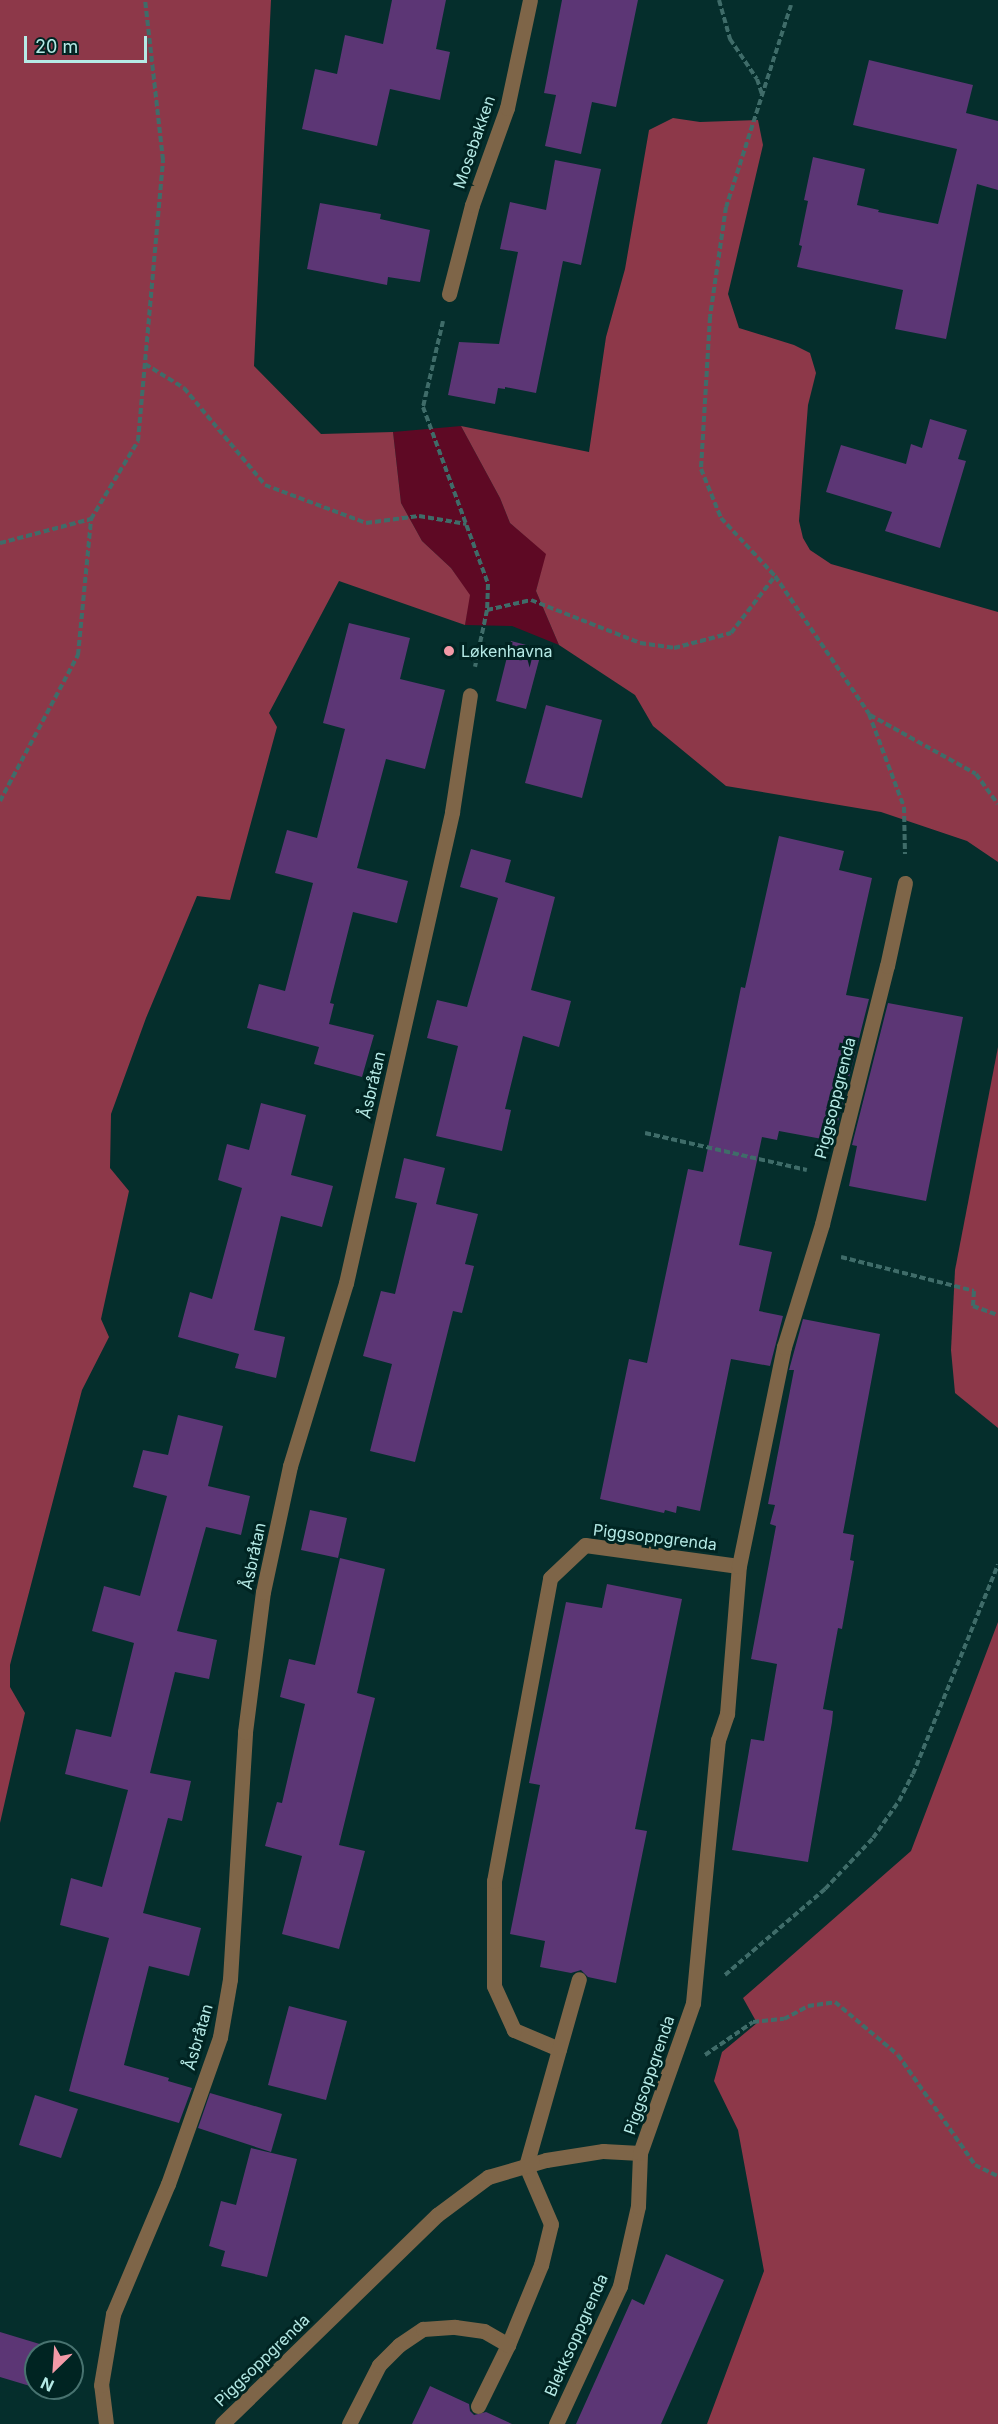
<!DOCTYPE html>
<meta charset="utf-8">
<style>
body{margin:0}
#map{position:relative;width:998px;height:2424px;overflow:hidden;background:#052e2c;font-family:Inter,sans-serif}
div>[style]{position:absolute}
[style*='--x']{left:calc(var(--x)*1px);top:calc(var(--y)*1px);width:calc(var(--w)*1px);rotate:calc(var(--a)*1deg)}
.green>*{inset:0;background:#5e0924}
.forest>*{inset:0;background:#8d3849}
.building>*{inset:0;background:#5c3675}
.path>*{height:4px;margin-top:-2px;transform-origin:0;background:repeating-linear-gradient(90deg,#3f6c69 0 6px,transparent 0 9px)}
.minor>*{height:15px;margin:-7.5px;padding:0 7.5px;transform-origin:7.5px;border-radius:7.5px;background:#7e6548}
.dots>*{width:16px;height:16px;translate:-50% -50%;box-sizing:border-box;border:3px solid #002422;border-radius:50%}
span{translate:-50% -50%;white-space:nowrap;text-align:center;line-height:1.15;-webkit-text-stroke:6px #002422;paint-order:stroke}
.street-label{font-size:16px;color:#b5eae6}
.poi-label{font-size:16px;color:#b5eae6}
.left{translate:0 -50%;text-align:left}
.north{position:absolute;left:24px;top:2340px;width:60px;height:60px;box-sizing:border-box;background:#002422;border:2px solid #487370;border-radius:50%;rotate:205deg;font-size:16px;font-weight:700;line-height:24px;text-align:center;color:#b5eae6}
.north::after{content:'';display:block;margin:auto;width:21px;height:27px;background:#f39aa7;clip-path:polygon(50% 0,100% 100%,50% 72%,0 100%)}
.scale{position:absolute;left:24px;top:36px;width:123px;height:27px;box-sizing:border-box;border:3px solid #b5eae6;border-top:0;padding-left:8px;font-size:18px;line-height:21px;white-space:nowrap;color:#b5eae6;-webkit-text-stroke:4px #002422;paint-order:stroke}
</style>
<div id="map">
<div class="green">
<i style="clip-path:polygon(461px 426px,500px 498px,510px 523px,547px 554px,536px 591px,559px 645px,512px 626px,465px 625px,469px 595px,451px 568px,422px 541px,401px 503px,393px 432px)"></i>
</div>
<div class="forest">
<i style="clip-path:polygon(0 0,271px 0,254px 366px,321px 434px,393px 432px,401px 503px,422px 541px,451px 568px,470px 595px,465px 625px,339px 581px,269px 713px,277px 727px,230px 900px,197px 896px,146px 1018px,111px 1114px,110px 1168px,129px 1191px,101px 1319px,109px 1337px,82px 1390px,10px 1665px,10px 1687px,25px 1713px,0 1823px)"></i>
<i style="clip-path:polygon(673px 118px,700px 122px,758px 120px,763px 145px,728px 294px,739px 328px,794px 345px,810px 353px,816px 373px,808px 405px,799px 521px,803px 538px,810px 550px,831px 564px,998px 612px,998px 862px,967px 841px,881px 812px,726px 786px,653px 726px,635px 695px,559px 645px,536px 591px,546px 554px,510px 523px,500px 498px,461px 426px,589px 452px,606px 337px,625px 269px,649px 130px)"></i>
<i style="clip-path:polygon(998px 1047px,998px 1428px,955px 1393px,951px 1350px,955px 1270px)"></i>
<i style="clip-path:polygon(998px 1622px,998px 2424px,707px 2424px,764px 2271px,738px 2130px,714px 2081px,722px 2052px,757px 2023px,743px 1998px,911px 1851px)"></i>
</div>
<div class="building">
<i style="clip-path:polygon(392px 0,446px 0,436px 49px,450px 52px,440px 100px,390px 89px,377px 146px,302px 129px,315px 69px,337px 74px,345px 35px,383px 44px)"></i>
<i style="clip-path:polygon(562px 0,638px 0,616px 107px,592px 102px,581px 154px,545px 146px,556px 95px,544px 93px)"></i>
<i style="clip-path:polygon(869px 60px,973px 85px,966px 113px,998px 121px,998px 190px,977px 184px,946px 339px,895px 329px,903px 290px,797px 267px,802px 246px,799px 245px,808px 201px,804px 200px,813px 157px,865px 169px,857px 205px,879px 210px,878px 212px,938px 224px,957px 149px,853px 125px)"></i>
<i style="clip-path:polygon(555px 160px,601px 169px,581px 265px,563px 261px,536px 393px,505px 387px,505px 389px,498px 388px,495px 404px,448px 395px,459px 342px,499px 344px,518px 252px,500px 249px,510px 202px,546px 210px)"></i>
<i style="clip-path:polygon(320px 203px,381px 214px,380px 219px,430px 230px,420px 282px,388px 277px,387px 285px,307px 269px)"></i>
<i style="clip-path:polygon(930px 419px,967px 430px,958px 459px,966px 461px,940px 548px,885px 531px,892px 512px,826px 492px,841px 445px,906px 464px,911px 444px,922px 448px)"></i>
<i style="clip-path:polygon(349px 623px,410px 638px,400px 679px,445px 690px,425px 769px,386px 759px,357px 868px,408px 881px,397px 923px,353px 912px,330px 1003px,334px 1004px,329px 1024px,374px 1035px,362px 1077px,314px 1064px,319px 1047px,247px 1028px,259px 984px,285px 991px,313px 883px,275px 873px,287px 830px,317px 838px,345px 729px,323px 723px)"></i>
<i style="clip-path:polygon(511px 641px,542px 649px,526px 709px,496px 701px)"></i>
<i style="clip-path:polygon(546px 705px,602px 720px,582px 798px,525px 783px)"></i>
<i style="clip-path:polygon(779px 836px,844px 851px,839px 870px,872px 878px,846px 995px,869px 999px,833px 1141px,779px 1131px,777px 1140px,762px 1137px,739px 1245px,772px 1252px,759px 1311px,783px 1316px,770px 1366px,731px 1359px,700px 1511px,677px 1506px,676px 1513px,665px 1510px,664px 1513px,600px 1499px,629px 1359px,647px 1363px,688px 1169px,703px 1172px,741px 987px,745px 988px)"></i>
<i style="clip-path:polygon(471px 849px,511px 860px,505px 882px,555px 897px,531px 990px,571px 1001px,559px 1047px,523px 1036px,505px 1109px,511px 1110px,502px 1151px,436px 1136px,458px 1046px,427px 1038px,437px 1000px,467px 1007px,498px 898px,460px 887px)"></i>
<i style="clip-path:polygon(888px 1003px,963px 1017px,926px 1201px,849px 1186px,857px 1146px,852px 1145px)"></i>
<i style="clip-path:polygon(261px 1103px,306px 1115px,291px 1175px,333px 1186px,322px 1227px,281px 1216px,254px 1330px,285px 1337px,276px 1378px,235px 1368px,239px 1354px,178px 1337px,190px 1292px,212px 1299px,242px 1188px,218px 1180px,227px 1144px,249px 1150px)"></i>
<i style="clip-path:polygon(404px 1158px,445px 1168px,436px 1204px,478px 1214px,465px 1264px,474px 1266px,462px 1313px,453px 1311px,415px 1462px,370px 1451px,392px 1364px,363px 1356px,381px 1291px,395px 1294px,417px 1203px,395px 1198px)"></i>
<i style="clip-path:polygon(803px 1319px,880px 1334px,843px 1533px,854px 1535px,850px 1560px,854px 1561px,842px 1629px,838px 1628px,823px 1709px,833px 1711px,832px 1722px,808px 1862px,732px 1850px,751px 1739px,764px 1741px,777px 1664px,751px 1659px,776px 1526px,770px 1524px,775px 1505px,768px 1504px,794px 1370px,789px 1370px)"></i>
<i style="clip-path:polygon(178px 1415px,223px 1426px,208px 1486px,250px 1496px,241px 1535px,206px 1527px,177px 1631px,217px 1640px,209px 1679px,175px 1672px,150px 1773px,191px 1781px,182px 1821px,168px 1818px,143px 1913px,201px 1928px,189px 1976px,149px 1966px,124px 2065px,169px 2078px,168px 2081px,192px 2088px,179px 2123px,69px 2091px,109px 1938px,60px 1925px,71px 1878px,102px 1887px,128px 1790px,65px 1774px,76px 1729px,111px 1737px,134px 1643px,92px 1631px,104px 1586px,140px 1596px,167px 1496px,133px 1487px,143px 1450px,168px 1455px)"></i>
<i style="clip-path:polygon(310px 1510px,347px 1518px,338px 1558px,301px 1550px)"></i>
<i style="clip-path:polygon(340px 1558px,385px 1569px,357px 1693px,375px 1698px,339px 1845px,365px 1851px,339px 1949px,282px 1934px,302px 1856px,265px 1846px,277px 1802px,282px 1803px,305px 1704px,280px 1697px,289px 1659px,315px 1665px)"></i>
<i style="clip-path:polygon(607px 1584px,682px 1599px,635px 1829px,647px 1831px,616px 1983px,588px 1977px,581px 1970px,571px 1973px,540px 1967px,545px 1941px,510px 1934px,540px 1785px,529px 1783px,566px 1602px,602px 1608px)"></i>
<i style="clip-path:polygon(289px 2006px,347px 2021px,326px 2100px,268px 2085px)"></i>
<i style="clip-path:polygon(210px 2093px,282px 2114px,271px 2152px,198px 2128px)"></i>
<i style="clip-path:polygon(35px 2095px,78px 2109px,61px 2158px,19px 2145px)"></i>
<i style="clip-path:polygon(251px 2148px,297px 2159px,267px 2277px,221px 2266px,225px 2251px,209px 2246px,221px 2201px,236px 2205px)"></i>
<i style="clip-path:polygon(666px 2254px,724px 2280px,661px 2424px,576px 2424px,632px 2299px,644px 2305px)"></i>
<i style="clip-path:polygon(0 2332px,43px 2345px,41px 2352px,36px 2352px,36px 2367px,30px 2386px,0 2377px)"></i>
<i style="clip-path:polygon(430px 2386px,469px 2404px,470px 2411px,474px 2415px,486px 2412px,512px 2424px,412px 2424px)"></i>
</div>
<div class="path">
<i style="--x:719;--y:0;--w:41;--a:74.2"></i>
<i style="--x:730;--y:39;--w:48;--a:56"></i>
<i style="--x:757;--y:79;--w:16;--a:72"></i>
<i style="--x:791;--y:5;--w:212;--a:107.8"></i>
<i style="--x:726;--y:207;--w:111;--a:98.3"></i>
<i style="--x:710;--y:317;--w:152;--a:93.4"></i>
<i style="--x:701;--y:469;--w:53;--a:67.8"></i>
<i style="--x:721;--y:518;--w:79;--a:47"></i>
<i style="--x:775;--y:576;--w:167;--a:55.7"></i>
<i style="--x:869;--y:714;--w:99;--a:69.4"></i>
<i style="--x:904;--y:807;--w:47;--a:88.8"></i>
<i style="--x:443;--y:321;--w:88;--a:103.1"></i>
<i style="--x:423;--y:407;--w:189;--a:69.8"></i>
<i style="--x:488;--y:584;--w:26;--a:92"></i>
<i style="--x:487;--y:610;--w:58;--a:101.9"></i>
<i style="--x:145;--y:364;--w:46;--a:31.6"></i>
<i style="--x:184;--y:388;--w:126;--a:50.1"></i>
<i style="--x:265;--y:485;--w:108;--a:20.6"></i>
<i style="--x:366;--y:523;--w:53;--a:-7.5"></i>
<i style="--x:419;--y:516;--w:48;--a:9.7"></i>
<i style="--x:0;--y:543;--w:94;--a:-14.8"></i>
<i style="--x:487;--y:610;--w:45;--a:-12.8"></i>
<i style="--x:531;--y:600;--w:117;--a:21.5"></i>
<i style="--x:640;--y:643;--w:34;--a:8"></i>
<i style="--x:674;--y:648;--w:59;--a:-14.7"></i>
<i style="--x:731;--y:633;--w:72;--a:-52.3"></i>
<i style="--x:870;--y:715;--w:121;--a:29.1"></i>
<i style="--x:976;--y:774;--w:37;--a:54"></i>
<i style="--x:0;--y:801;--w:166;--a:-61.9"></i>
<i style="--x:78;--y:655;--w:137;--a:-84.5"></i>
<i style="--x:91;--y:519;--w:91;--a:-58.9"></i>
<i style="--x:138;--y:441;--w:282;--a:-84.9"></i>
<i style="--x:163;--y:160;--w:161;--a:-96.4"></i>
<i style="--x:645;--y:1133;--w:166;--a:12.9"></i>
<i style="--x:841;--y:1257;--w:137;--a:14.3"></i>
<i style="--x:974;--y:1291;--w:15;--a:94"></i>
<i style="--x:973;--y:1306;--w:27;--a:20"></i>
<i style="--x:725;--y:1975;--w:132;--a:-40.7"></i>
<i style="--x:825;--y:1889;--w:70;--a:-46.7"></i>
<i style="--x:873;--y:1838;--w:45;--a:-54.9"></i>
<i style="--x:899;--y:1801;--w:30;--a:-63"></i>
<i style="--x:913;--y:1774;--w:226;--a:-67.9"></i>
<i style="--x:705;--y:2055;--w:58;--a:-34.5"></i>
<i style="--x:753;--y:2022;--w:31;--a:-6"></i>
<i style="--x:784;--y:2019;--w:27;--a:-28"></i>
<i style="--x:808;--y:2006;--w:27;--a:-8"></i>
<i style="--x:835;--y:2002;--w:82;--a:40.1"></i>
<i style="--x:898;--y:2055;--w:134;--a:55"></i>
<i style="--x:975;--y:2165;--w:25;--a:26"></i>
</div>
<div class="minor">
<i style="--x:449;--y:294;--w:92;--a:-75.5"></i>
<i style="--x:472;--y:205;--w:103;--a:-70.2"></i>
<i style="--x:507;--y:108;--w:110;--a:-78"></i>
<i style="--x:559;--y:2049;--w:49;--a:-157.1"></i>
<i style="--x:514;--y:2030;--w:48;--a:-114.4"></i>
<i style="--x:494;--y:1986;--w:105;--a:-90"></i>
<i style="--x:494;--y:1881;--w:308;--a:-79.5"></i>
<i style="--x:550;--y:1578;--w:48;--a:-43.3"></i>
<i style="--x:585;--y:1545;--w:155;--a:7.8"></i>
<i style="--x:478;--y:2406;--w:68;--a:-63.8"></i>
<i style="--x:508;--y:2345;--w:87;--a:-67.6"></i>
<i style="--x:541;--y:2265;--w:42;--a:-76.3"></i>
<i style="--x:551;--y:2224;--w:63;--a:-113.3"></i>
<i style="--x:526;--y:2166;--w:194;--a:-74.2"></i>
<i style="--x:106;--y:2424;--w:39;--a:-97"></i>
<i style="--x:101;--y:2385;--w:72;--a:-80.4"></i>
<i style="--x:113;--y:2314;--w:141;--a:-67.1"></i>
<i style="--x:168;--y:2184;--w:156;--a:-70.5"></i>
<i style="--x:220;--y:2037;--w:59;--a:-80.2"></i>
<i style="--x:230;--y:1979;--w:247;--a:-86.5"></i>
<i style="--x:245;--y:1732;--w:141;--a:-82.7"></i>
<i style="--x:263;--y:1592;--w:129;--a:-77.9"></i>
<i style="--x:290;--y:1466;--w:191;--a:-73"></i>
<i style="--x:346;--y:1283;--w:483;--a:-77.3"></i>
<i style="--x:452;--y:812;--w:118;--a:-81.3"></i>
<i style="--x:222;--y:2424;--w:300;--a:-44.2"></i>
<i style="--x:437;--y:2215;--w:64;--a:-36.7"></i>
<i style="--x:488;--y:2177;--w:60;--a:-16.3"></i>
<i style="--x:546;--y:2160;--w:58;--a:-9"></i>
<i style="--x:603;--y:2151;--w:37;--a:3"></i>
<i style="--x:349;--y:2424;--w:66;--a:-63"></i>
<i style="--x:379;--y:2365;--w:28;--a:-45"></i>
<i style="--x:399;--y:2345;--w:29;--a:-34"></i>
<i style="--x:423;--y:2329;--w:32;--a:-4"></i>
<i style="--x:455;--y:2327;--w:29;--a:8"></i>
<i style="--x:484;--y:2331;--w:28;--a:30"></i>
<i style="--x:556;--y:2424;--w:152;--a:-65.1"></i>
<i style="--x:620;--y:2286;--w:82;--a:-77.3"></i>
<i style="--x:638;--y:2206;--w:53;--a:-87.8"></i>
<i style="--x:640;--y:2153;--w:159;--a:-70.5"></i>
<i style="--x:693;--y:2003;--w:264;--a:-84.6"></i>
<i style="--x:718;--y:1740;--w:28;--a:-71"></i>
<i style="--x:727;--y:1714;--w:148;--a:-85.4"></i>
<i style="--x:739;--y:1566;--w:224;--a:-78.4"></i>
<i style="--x:784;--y:1347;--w:129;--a:-72.8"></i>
<i style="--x:822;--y:1224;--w:266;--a:-75.9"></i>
<i style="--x:887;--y:966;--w:85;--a:-77.8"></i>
</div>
<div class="dots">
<i style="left:449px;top:651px;background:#f39aa7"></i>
</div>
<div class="street-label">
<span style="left:474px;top:142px;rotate:-71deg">Mosebakken</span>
<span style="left:372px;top:1085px;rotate:-77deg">Åsbråtan</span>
<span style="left:835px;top:1098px;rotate:-76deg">Piggsoppgrenda</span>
<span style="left:655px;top:1537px;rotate:7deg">Piggsoppgrenda</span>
<span style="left:253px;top:1556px;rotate:-78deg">Åsbråtan</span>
<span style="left:198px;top:2037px;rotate:-74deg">Åsbråtan</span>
<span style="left:649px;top:2075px;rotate:-71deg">Piggsoppgrenda</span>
<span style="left:576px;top:2335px;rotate:-66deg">Blekksoppgrenda</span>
<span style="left:262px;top:2360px;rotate:-44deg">Piggsoppgrenda</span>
</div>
<div class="poi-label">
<span class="left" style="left:461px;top:651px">Løkenhavna</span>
</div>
<div class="north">N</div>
<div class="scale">20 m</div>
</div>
